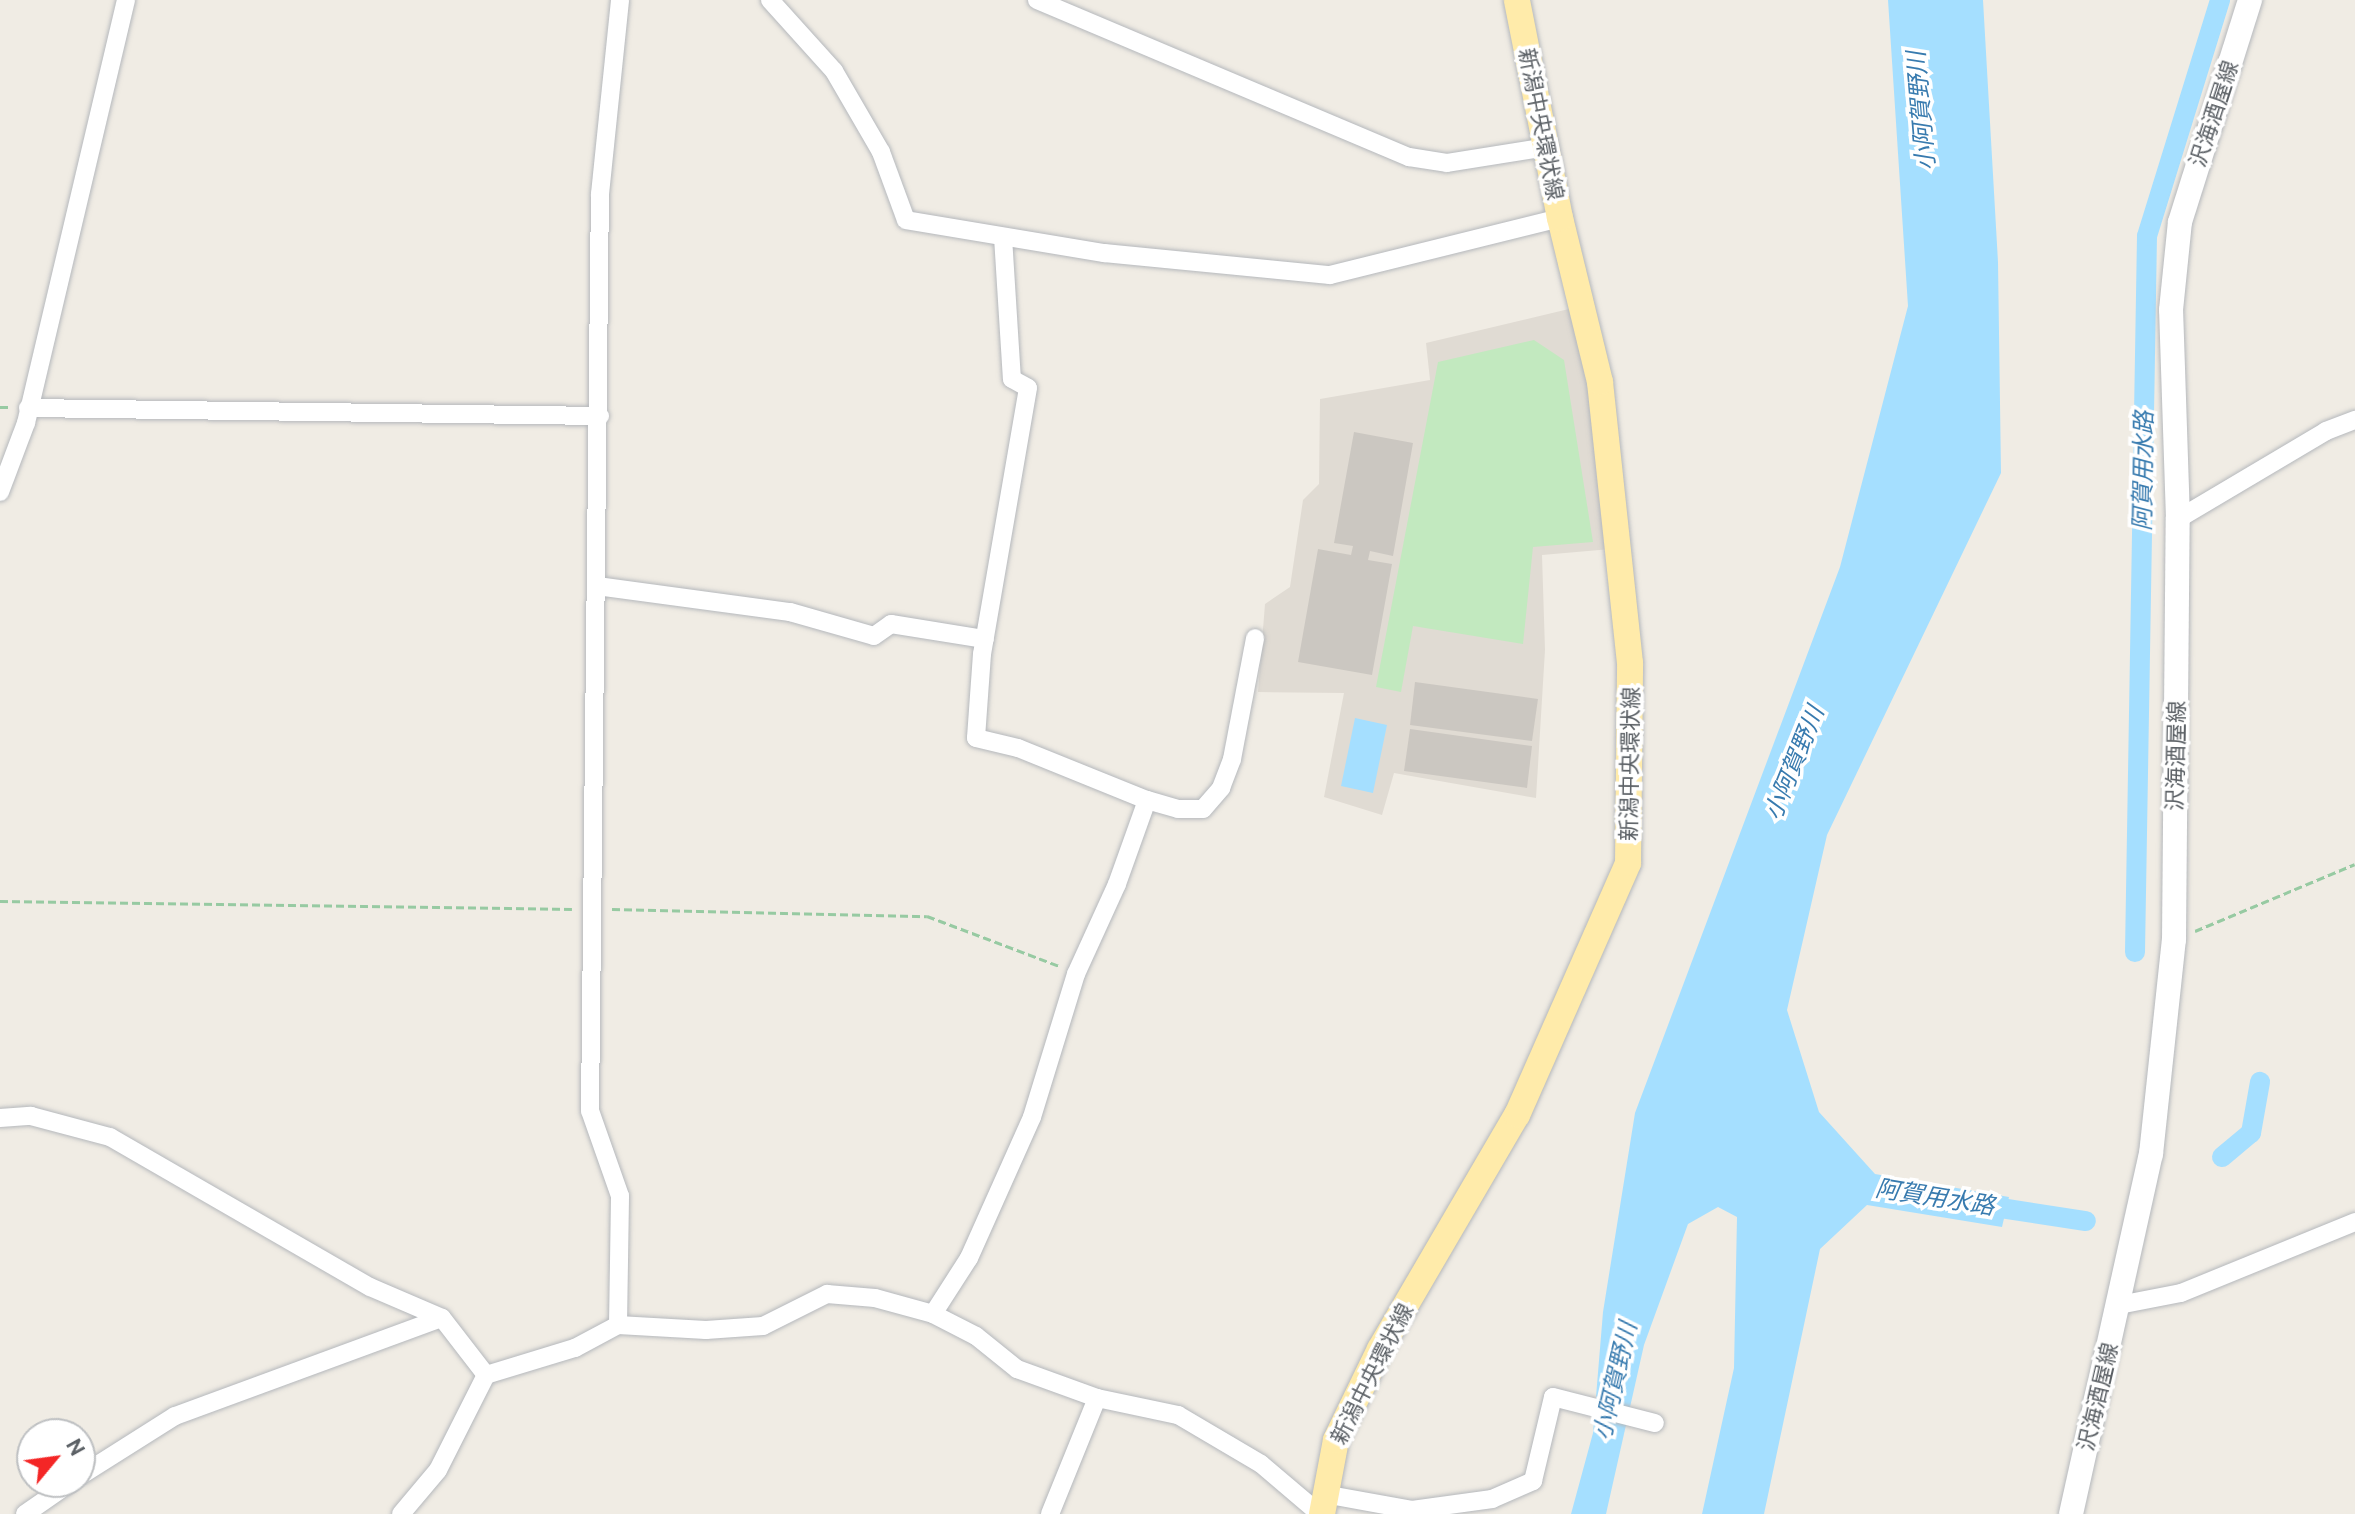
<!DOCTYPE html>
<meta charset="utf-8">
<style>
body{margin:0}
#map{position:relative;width:2355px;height:1514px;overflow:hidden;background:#f0ece4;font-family:Cabin,"Noto Sans JP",sans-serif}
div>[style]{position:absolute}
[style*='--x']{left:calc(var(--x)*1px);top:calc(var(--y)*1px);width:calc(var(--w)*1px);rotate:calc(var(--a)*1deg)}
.education>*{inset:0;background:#e0dbd3}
.green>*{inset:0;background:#c2e9bf}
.water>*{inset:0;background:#a5dfff}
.canal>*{height:20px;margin:-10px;padding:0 10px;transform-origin:10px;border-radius:10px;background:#a5dfff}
.building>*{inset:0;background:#cbc7c1}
.path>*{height:3px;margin-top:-1.5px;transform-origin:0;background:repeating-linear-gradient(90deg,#97caa2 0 8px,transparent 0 12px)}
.roads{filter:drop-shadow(0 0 2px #b5b8bc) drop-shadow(0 0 2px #b5b8bc)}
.minor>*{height:18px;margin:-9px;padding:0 9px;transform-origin:9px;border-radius:9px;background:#fff}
.secondary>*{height:24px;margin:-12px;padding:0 12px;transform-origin:12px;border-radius:12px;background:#fff}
.primary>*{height:26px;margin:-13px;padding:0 13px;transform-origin:13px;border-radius:13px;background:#ffebaa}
span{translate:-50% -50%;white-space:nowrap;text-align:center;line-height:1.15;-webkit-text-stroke:7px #fff;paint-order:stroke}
.street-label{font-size:22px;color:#5c6166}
.water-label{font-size:24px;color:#387baf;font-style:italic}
.north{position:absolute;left:16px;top:1418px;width:80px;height:80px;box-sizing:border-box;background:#fff;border:2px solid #bec0c2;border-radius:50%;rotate:61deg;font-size:22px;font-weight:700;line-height:32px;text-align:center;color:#5c6166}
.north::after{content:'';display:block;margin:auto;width:28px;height:36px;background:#f42626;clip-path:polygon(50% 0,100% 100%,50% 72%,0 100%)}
</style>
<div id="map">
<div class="education">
<i style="clip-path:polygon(1573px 308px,1600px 431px,1611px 549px,1542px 555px,1545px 650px,1536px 798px,1394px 773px,1382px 815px,1324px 797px,1344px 693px,1258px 692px,1265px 604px,1290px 587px,1303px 500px,1319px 484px,1320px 399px,1430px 380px,1426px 343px)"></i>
</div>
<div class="green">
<i style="clip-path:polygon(1534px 340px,1564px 360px,1593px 542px,1533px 547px,1523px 644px,1413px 626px,1401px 692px,1376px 687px,1438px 362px)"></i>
</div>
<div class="water">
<i style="clip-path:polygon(1888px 0,1983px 0,1998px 262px,2001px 473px,1827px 835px,1787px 1010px,1819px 1112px,1875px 1174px,2009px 1197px,2002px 1227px,1867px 1205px,1820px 1249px,1764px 1514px,1702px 1514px,1734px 1368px,1737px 1217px,1718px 1207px,1688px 1224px,1644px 1345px,1606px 1514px,1571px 1514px,1593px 1433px,1603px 1312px,1635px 1113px,1840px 567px,1908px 306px)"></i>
<i style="clip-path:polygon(1355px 718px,1387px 725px,1373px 793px,1341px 786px)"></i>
</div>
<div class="canal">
<i style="--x:2135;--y:952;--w:716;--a:-89.04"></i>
<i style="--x:2147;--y:236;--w:247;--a:-72.8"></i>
<i style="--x:2222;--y:1157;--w:38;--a:-40"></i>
<i style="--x:2251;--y:1133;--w:52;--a:-80"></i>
<i style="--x:1981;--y:1205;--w:106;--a:8.7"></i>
</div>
<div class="building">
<i style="clip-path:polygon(1354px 432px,1413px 443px,1393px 556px,1370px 551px,1368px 560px,1392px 564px,1372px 675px,1298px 662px,1318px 549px,1351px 555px,1353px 546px,1334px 543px)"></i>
<i style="clip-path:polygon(1415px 682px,1538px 699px,1532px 741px,1410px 725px)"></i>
<i style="clip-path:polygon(1410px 729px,1532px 746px,1527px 788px,1404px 771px)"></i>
</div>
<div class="path">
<i style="--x:0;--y:407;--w:9;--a:0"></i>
<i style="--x:0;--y:901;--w:572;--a:0.8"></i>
<i style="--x:612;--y:909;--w:315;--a:1.3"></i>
<i style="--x:927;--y:916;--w:141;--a:20.7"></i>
<i style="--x:2195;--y:931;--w:173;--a:-22.7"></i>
</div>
<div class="roads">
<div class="minor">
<i style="--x:770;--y:0;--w:96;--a:48"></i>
<i style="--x:834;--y:71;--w:94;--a:59.9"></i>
<i style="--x:881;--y:152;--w:72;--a:69.8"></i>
<i style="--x:906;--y:220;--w:201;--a:9.5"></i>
<i style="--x:1104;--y:253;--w:227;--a:5.6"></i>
<i style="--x:1330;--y:275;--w:237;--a:-13.9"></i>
<i style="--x:1037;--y:0;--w:404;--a:22.9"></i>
<i style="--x:1409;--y:157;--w:38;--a:9"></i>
<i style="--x:1447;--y:163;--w:101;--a:-9.1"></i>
<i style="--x:1003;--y:237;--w:142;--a:86.4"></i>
<i style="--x:1012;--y:379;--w:18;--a:29"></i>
<i style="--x:1028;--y:388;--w:270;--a:99.8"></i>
<i style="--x:982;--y:654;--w:84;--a:94.1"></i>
<i style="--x:976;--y:738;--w:43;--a:13.4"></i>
<i style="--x:1018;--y:748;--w:139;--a:22"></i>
<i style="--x:1147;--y:800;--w:32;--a:16"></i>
<i style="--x:1178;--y:809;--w:25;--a:0"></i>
<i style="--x:1203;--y:809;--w:28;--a:-49"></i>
<i style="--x:1221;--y:788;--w:31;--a:-69"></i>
<i style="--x:1232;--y:759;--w:123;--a:-79.2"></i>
<i style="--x:28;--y:408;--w:572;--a:0.8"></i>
<i style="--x:0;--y:492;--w:74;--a:-69.4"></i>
<i style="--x:26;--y:423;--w:435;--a:-76.7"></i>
<i style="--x:2178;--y:519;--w:172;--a:-30.7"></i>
<i style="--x:2326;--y:431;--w:31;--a:-21"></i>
<i style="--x:597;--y:586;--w:195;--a:7.7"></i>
<i style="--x:790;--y:612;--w:87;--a:15.9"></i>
<i style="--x:874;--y:636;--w:21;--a:-35"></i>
<i style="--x:891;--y:624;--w:95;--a:9.1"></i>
<i style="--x:0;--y:1118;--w:31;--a:-4"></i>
<i style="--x:31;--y:1116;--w:82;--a:14.9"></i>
<i style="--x:110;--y:1137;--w:300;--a:30"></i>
<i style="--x:370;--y:1287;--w:78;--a:23.3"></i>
<i style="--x:442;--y:1318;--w:72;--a:52.3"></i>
<i style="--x:2119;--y:1305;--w:63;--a:-11"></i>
<i style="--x:2181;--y:1293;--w:188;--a:-22.2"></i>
<i style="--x:933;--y:1314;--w:67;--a:-57.3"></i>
<i style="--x:969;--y:1258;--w:154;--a:-65.9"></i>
<i style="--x:1032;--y:1117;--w:150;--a:-72.9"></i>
<i style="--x:1076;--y:974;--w:99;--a:-65.5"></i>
<i style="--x:1117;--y:884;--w:89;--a:-70.3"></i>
<i style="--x:618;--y:1325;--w:129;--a:-89.1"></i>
<i style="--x:620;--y:1196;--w:90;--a:-109.4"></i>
<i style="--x:590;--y:1111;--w:917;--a:-89.38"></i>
<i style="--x:600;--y:194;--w:195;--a:-84.1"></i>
<i style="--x:80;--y:1476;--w:112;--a:-32.3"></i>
<i style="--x:175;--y:1416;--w:284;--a:-20.2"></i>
<i style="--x:1324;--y:1494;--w:89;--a:10.3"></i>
<i style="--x:1412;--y:1510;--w:81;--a:-7.8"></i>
<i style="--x:1492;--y:1499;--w:45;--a:-23.7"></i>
<i style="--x:1533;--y:1481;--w:86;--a:-76.6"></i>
<i style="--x:1553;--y:1397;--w:105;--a:14.3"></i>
<i style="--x:25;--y:1514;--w:56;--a:-34.8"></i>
<i style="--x:401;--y:1514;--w:57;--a:-49.9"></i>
<i style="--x:438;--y:1470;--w:106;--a:-63.2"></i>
<i style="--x:486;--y:1375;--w:93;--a:-16.9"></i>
<i style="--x:575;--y:1348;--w:49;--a:-28.1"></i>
<i style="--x:618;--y:1325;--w:88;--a:3.3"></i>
<i style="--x:706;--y:1330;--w:57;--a:-4"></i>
<i style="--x:763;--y:1326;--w:72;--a:-26.6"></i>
<i style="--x:827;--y:1294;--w:48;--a:4.8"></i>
<i style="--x:875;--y:1298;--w:60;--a:15.4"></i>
<i style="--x:933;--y:1314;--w:48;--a:27.1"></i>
<i style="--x:976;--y:1336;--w:53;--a:38.8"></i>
<i style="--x:1017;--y:1369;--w:85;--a:19.9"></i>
<i style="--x:1097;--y:1398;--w:83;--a:11.9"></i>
<i style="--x:1178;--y:1415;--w:96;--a:30.6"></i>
<i style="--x:1261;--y:1464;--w:77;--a:40.3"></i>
<i style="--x:1050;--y:1514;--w:125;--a:-67.9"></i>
</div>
<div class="secondary">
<i style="--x:2071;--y:1514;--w:369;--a:-77.5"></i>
<i style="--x:2151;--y:1154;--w:215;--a:-83.9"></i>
<i style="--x:2174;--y:940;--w:421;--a:-89.5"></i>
<i style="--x:2178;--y:519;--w:209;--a:-91.9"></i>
<i style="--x:2171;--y:310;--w:88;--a:-84.2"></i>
<i style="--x:2180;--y:222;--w:233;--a:-72.5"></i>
</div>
<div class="primary">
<i style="--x:1322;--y:1514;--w:75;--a:-79.3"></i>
<i style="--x:1336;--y:1440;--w:101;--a:-64.2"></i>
<i style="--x:1380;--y:1349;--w:271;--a:-59.7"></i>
<i style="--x:1517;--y:1115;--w:275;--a:-66.2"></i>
<i style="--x:1628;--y:863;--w:200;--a:-89.4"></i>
<i style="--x:1630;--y:663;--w:283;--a:-96.1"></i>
<i style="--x:1600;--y:382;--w:169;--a:-103.7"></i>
<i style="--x:1560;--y:218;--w:222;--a:-101.2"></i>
</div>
</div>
<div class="street-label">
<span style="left:2214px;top:114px;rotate:-72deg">沢海酒屋線</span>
<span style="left:1541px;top:124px;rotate:79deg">新潟中央環状線</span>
<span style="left:2176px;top:756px;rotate:-89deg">沢海酒屋線</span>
<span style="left:1630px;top:764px;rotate:-89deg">新潟中央環状線</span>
<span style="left:1372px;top:1374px;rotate:-63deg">新潟中央環状線</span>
<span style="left:2098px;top:1397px;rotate:-77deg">沢海酒屋線</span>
</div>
<div class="water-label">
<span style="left:1921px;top:111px;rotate:-95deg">小阿賀野川</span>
<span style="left:2143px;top:471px;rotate:-89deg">阿賀用水路</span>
<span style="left:1794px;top:763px;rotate:-68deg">小阿賀野川</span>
<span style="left:1935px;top:1197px;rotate:9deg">阿賀用水路</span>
<span style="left:1615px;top:1381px;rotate:-77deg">小阿賀野川</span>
</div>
<div class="north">N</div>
</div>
